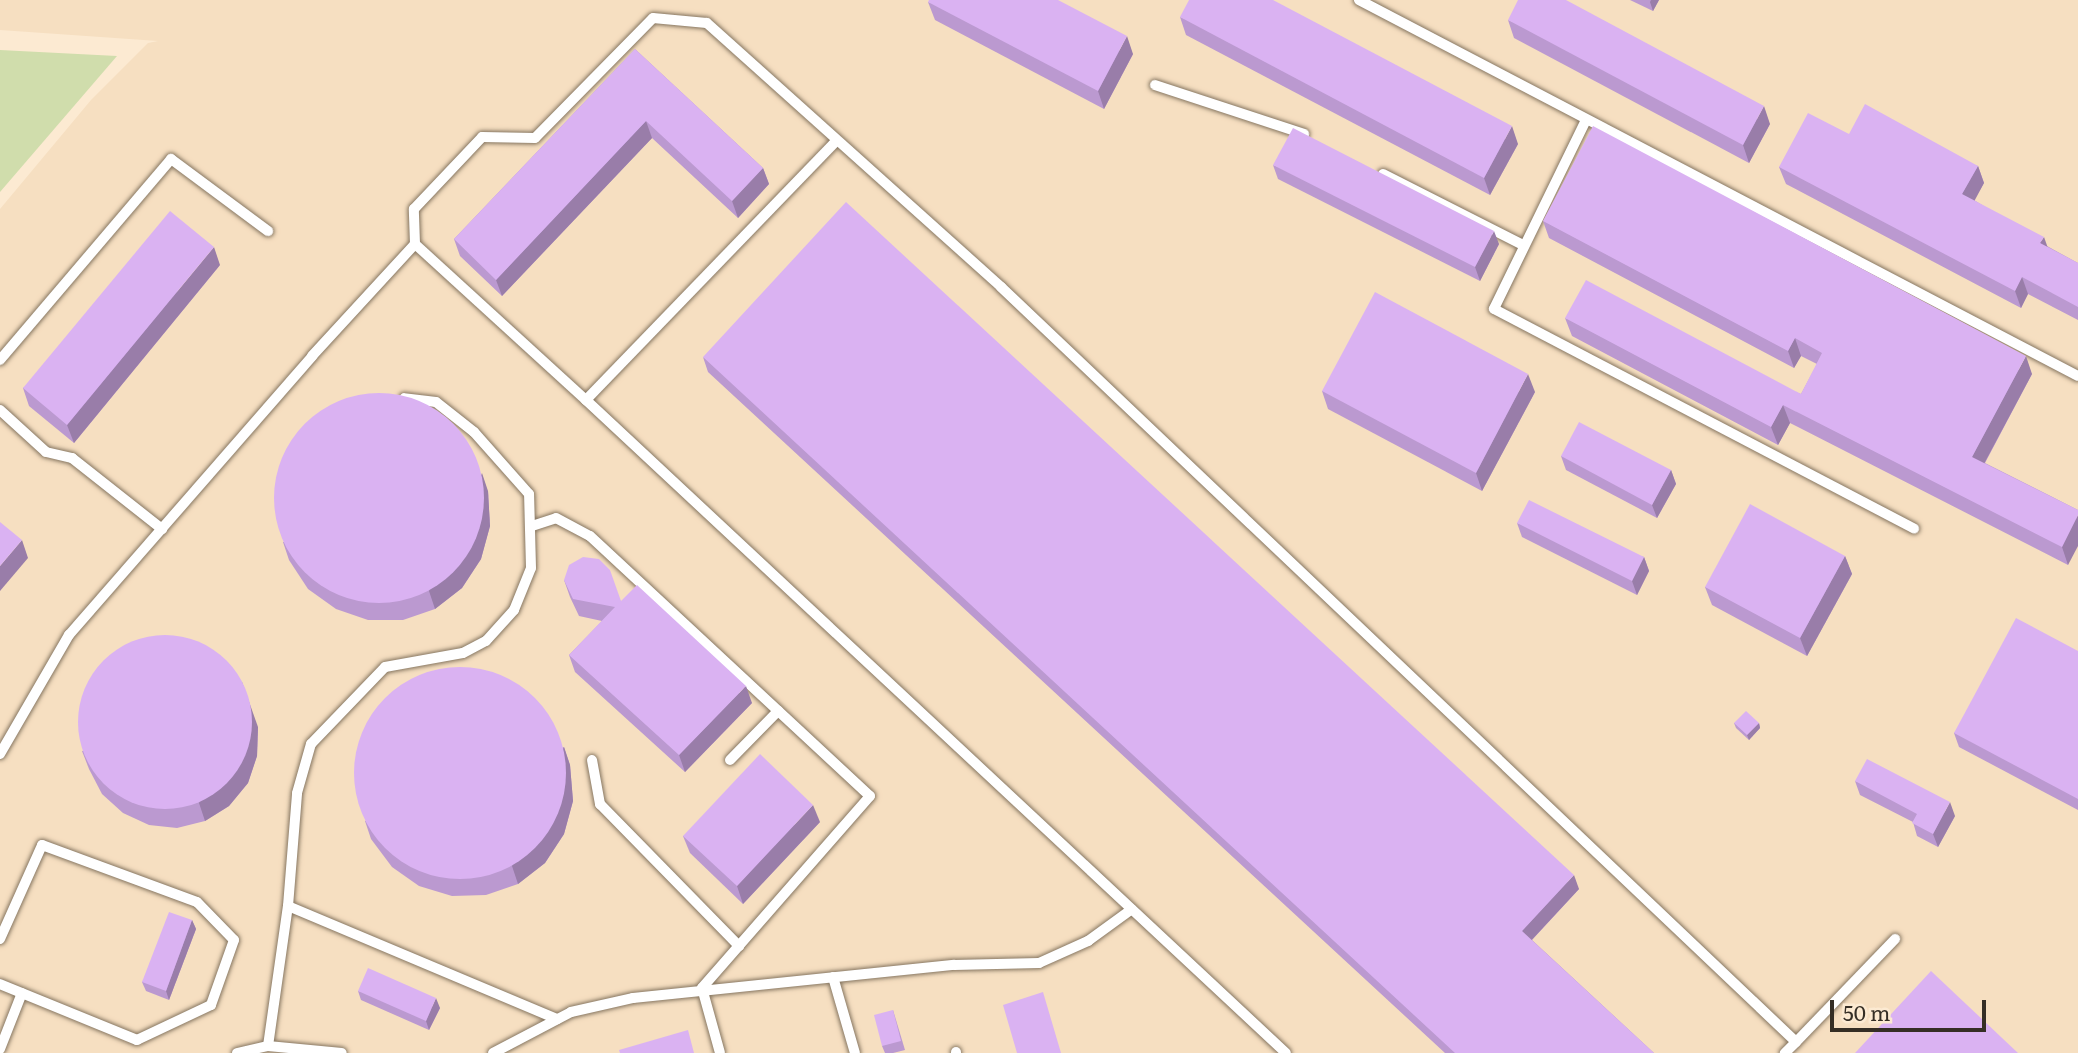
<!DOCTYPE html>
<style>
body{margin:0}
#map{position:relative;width:2078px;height:1053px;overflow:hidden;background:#fcead2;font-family:Literata,serif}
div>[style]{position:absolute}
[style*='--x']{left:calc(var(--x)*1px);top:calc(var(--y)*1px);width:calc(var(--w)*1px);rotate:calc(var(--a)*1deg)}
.built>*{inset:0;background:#f6dfc1}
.green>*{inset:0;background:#d0ddac}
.roads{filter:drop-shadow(0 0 2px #867661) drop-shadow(0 0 2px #867661)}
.service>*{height:10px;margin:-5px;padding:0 5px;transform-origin:5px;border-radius:5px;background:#fff}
.wall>*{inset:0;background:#bb99d0}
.shaded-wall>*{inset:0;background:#997da9}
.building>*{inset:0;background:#dab2f2}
.round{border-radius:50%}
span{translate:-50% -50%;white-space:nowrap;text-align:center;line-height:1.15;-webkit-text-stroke:5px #fcead2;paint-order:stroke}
.scale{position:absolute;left:1830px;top:1000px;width:156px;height:32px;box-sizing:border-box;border:4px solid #352e25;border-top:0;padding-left:9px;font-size:21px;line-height:24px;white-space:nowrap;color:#352e25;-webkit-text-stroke:5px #fcead2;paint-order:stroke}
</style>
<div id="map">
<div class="built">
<i style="clip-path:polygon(0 0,2078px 0,2078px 1053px,0 1053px,0 209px,91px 100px,148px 43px,158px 41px,0 30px)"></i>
</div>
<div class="green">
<i style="clip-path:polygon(0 50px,117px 56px,0 192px)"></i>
</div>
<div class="roads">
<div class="service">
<i style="--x:1359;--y:0;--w:811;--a:27.61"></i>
<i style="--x:1155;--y:85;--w:157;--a:18.2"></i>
<i style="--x:1586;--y:120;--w:210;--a:116"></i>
<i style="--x:1494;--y:309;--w:474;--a:27.6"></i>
<i style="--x:1383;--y:174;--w:157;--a:26.9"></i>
<i style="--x:415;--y:244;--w:231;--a:42.4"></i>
<i style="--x:586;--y:400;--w:359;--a:-46"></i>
<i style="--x:0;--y:360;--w:264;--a:-49.6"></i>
<i style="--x:171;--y:159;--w:121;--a:36.6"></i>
<i style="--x:586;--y:400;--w:957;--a:43.01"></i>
<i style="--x:0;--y:410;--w:62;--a:42.4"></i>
<i style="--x:46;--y:452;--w:27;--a:13"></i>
<i style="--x:72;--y:458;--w:115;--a:38.3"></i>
<i style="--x:532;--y:526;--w:25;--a:-18"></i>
<i style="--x:556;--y:518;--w:38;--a:28"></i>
<i style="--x:590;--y:536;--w:382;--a:42.9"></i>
<i style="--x:870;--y:796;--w:255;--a:131.2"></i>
<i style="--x:702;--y:988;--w:67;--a:74.5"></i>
<i style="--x:0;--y:754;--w:138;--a:-59.9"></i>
<i style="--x:69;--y:635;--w:370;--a:-48.9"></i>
<i style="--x:312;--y:356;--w:152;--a:-47.4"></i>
<i style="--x:415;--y:244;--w:35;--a:-92"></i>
<i style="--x:414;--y:209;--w:99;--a:-46.6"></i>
<i style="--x:482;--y:137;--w:53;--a:1.1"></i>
<i style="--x:535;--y:138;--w:168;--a:-45.5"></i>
<i style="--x:653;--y:18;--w:54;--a:5.3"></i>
<i style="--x:707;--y:23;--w:395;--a:41.9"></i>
<i style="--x:1001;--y:287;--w:1096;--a:43.52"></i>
<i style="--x:1796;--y:1042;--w:16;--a:135"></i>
<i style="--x:592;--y:760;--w:45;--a:79.7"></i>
<i style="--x:600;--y:804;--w:199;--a:45.6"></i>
<i style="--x:730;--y:760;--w:69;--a:-45.6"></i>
<i style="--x:288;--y:906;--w:292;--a:22.8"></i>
<i style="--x:0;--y:939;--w:103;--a:-65.9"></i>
<i style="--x:42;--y:845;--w:165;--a:20.2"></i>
<i style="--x:197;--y:902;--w:53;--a:45.8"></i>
<i style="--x:234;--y:940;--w:69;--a:109.5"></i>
<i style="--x:211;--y:1005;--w:82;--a:154.7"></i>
<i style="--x:137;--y:1040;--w:148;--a:-157.8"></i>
<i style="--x:833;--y:977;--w:79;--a:73.9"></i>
<i style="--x:1796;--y:1042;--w:143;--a:-46.1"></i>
<i style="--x:268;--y:1046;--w:141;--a:-81.9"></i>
<i style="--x:288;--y:906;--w:113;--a:-85.4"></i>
<i style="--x:297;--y:793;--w:51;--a:-74.1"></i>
<i style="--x:311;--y:744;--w:107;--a:-46.1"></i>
<i style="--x:385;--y:667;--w:79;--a:-10.2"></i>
<i style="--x:463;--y:653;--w:26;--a:-28"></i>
<i style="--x:486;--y:641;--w:42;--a:-47.9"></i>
<i style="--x:514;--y:610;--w:45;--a:-68"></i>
<i style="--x:531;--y:568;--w:74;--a:-91.5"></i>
<i style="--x:529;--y:494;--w:83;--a:-131.6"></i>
<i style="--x:474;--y:432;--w:48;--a:-141.7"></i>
<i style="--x:436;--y:402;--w:32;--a:-173"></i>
<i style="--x:0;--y:1049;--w:60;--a:-68.6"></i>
<i style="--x:956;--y:1052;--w:1;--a:90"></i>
<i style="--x:237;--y:1053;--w:32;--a:-13"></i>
<i style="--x:268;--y:1046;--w:74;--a:5.4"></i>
<i style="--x:493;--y:1053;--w:88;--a:-27.7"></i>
<i style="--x:571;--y:1012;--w:64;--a:-12.7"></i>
<i style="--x:633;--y:998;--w:323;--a:-5.9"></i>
<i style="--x:954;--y:965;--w:85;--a:-1.3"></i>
<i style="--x:1039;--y:963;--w:54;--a:-24.2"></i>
<i style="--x:1088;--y:941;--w:54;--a:-36"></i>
</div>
</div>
<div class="wall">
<i style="clip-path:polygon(1630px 0,1659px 0,1653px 11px)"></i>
<i style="clip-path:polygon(928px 2px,1133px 54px,1104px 109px,935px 20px)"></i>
<i style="clip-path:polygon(1180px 17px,1518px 144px,1490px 195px,1186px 35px)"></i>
<i style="clip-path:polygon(1508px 20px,1770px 124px,1749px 163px,1514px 38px)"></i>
<i style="clip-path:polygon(635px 49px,763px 168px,769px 184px,738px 218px,652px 138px,502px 296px,460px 256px,454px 239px)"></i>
<i style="clip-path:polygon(1849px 134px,1978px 166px,1984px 183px,1974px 200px,2047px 246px,2078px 263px,2078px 320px,2028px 294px,2021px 308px,1786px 184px,1779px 167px)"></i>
<i style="clip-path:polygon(1273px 165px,1499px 244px,1480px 281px,1278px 179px)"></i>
<i style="clip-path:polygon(1543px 221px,2032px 374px,1985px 463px,2078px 510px,2068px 565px,1790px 423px,1778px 445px,1572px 336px,1565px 318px,1801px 394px,1817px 364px,1801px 356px,1794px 368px,1549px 238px)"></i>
<i style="clip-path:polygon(220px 265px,74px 443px,29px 406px,23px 388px)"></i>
<i style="clip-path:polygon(703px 357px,1579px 889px,1532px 940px,1654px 1053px,1445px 1053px,708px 372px)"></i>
<i style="clip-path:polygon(1322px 391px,1535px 392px,1482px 491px,1328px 409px)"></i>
<i style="clip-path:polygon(1561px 456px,1671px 470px,1676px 484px,1657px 518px,1566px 470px)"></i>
<i style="clip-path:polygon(488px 491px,490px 526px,481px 559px,462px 588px,435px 609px,403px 620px,368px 620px,336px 609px,308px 589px,289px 560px,283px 542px)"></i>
<i style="clip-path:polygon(1517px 523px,1644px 557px,1649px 571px,1637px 595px,1522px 537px)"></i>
<i style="clip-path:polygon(1845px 556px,1852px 574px,1807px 656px,1712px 605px,1705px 587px)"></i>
<i style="clip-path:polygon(564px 580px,621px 601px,752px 703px,685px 772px,575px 672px,569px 655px,602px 621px,579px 616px,570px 597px)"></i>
<i style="clip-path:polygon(2078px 651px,2078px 810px,1959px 747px,1954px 733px)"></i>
<i style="clip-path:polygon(1734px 723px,1759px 723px,1760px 728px,1749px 740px,1736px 728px)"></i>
<i style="clip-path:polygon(258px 727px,257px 756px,248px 783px,229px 806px,205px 821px,177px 828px,149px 825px,123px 813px,102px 794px,89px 769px,82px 751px)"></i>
<i style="clip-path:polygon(564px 747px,570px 765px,573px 801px,564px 834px,545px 863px,518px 884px,486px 895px,452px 896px,419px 886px,392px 867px,371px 839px,365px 821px)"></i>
<i style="clip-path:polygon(1855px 781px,1955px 816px,1938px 847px,1917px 836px,1913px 822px,1860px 795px)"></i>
<i style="clip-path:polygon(820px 822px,743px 904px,690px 853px,683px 836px)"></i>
<i style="clip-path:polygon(192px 920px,196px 929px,169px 1000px,146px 991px,142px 982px)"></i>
<i style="clip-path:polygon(358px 991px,440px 1008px,429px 1030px,361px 1000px)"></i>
<i style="clip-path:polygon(893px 1010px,905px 1050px,893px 1053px,885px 1053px,882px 1046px)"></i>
</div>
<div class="shaded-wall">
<i style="clip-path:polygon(1651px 0,1659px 0,1653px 11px,1650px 2px)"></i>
<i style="clip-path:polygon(1127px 36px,1133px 54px,1104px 109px,1098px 91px)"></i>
<i style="clip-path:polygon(1764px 106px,1770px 124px,1749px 163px,1743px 145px)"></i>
<i style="clip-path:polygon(646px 121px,652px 138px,502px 296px,496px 280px)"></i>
<i style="clip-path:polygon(1512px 126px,1518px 144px,1490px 195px,1484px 178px)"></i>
<i style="clip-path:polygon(1978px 166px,1984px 183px,1969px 211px,1962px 194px)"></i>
<i style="clip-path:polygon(763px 168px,769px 184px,738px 218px,732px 201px)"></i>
<i style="clip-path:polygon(1494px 231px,1499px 244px,1480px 281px,1475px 267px)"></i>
<i style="clip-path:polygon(2044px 237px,2050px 254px,2040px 243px)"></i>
<i style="clip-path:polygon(214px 247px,220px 265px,74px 443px,67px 425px)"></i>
<i style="clip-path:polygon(2022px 277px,2028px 294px,2021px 308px,2015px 291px)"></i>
<i style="clip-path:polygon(1795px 338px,1801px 356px,1794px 368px,1788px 351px)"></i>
<i style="clip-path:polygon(2026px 356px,2032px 374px,1978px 475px,1972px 457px)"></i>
<i style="clip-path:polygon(1528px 374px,1535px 392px,1482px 491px,1476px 473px)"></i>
<i style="clip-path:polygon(1783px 405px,1790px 423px,1778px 445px,1771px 427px)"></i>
<i style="clip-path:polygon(1671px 470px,1676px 484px,1657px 518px,1652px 505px)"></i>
<i style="clip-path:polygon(482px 473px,488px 491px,490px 526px,481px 559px,462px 588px,435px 609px,429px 591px)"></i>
<i style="clip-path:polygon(2078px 515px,2078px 546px,2068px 565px,2062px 547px)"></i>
<i style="clip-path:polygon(22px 540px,28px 558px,0 591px,0 566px)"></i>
<i style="clip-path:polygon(1845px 556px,1852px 574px,1807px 656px,1800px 638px)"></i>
<i style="clip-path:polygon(1644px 557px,1649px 571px,1637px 595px,1632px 581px)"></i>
<i style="clip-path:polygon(242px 682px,258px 727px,257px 756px,248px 783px,229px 806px,205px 821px,199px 803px)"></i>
<i style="clip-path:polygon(746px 686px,752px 703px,685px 772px,679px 755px)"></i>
<i style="clip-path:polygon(1759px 723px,1760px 728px,1749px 740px,1747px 735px)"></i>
<i style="clip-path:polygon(564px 747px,570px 765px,573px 801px,564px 834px,545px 863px,518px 884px,512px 866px)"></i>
<i style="clip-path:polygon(1950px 802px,1955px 816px,1938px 847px,1933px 834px)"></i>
<i style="clip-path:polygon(813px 805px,820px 822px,743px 904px,737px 886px)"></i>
<i style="clip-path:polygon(1574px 875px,1579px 889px,1527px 945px,1522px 931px)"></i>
<i style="clip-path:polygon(192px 920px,196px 929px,169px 1000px,166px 991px)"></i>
<i style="clip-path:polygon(436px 998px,440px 1008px,429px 1030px,426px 1021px)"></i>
</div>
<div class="building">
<i style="clip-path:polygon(929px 0,1058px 0,1127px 36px,1098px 91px,928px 2px)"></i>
<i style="clip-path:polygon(1189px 0,1273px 0,1512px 126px,1484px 178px,1180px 17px)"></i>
<i style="clip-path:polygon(1518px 0,1566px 0,1764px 106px,1743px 145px,1508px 20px)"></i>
<i style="clip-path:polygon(635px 49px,763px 168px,732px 201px,646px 121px,496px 280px,454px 239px)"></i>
<i style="clip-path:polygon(1865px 104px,1978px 166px,1962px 194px,2044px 237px,2040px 243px,2078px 263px,2078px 307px,2022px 277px,2015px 291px,1779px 167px,1808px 113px,1849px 134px)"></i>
<i style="clip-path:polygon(1593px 126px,2026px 356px,1972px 457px,2078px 510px,2078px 515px,2062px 547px,1783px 405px,1771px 427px,1565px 318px,1586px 280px,1801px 394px,1822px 353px,1795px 338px,1788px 351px,1543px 221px)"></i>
<i style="clip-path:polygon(1293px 128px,1494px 231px,1475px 267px,1273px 165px)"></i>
<i style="clip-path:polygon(846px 202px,1574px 875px,1522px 931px,1654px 1053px,1455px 1053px,703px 357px)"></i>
<i style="clip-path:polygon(170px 211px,214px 247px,67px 425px,23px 388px)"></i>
<i style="clip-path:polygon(1375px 292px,1528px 374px,1476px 473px,1322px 391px)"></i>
<i class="round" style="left:274px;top:393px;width:210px;height:210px"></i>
<i style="clip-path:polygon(1579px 422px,1671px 470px,1652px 505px,1561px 456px)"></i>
<i style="clip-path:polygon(1529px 500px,1644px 557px,1632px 581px,1517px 523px)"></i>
<i style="clip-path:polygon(1750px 504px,1845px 556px,1800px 638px,1705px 587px)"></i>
<i style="clip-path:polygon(0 522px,22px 540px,0 566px)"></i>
<i style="clip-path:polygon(583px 557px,599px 559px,610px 570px,621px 601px,637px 585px,746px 686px,679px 755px,569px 655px,615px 607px,573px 599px,564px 580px,569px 565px)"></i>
<i style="clip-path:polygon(2016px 618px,2078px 651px,2078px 799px,1954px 733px)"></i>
<i class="round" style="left:78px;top:635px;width:174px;height:174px"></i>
<i class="round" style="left:354px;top:667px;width:212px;height:212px"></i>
<i style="clip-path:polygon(1746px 711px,1759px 723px,1747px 735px,1734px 723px)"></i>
<i style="clip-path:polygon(760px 754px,813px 805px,737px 886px,683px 836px)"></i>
<i style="clip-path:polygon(1867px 759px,1950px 802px,1933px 834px,1912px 823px,1917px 814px,1855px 781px)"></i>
<i style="clip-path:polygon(169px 912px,192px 920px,166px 991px,142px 982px)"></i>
<i style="clip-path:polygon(368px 968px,436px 998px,426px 1021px,358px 991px)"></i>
<i style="clip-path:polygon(1931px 971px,2018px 1053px,1855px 1053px)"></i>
<i style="clip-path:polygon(1043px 992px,1061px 1053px,1017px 1053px,1003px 1005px)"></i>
<i style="clip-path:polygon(893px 1010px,901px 1041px,882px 1046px,874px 1015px)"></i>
<i style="clip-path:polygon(688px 1030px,694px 1053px,620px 1053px,619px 1050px)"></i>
</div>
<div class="scale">50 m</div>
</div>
